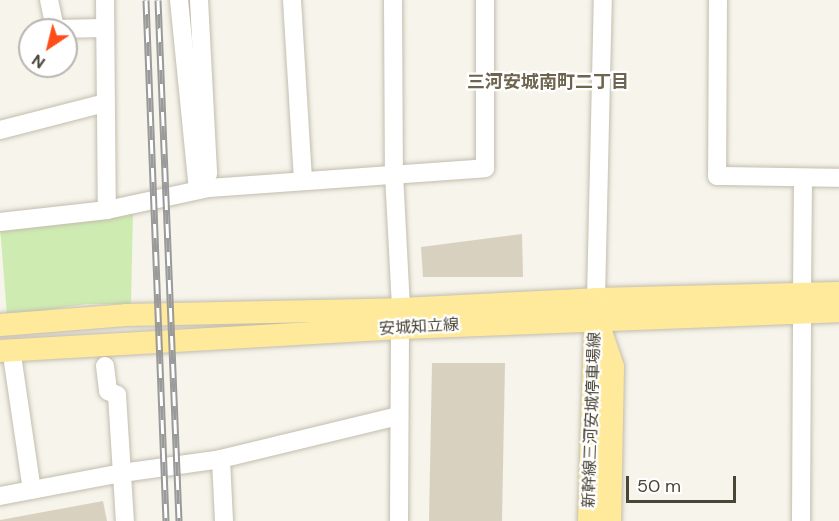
<!DOCTYPE html>
<meta charset="utf-8">
<style>
body{margin:0}
#map{position:relative;width:839px;height:521px;overflow:hidden;background:#f6f4eb;font-family:"DM Sans","Noto Sans JP",sans-serif}
div>[style]{position:absolute}
[style*='--x']{left:calc(var(--x)*1px);top:calc(var(--y)*1px);width:calc(var(--w)*1px);rotate:calc(var(--a)*1deg)}
.green>*{inset:0;background:#ceecb2}
.building>*{inset:0;background:#d9d1c0}
.roads{filter:drop-shadow(0 0 2px #c3bdad) drop-shadow(0 0 2px #c3bdad)}
.minor>*{height:18px;margin:-9px;padding:0 9px;transform-origin:9px;border-radius:9px;background:#fff}
.major>*{height:22px;margin:-11px;padding:0 11px;transform-origin:11px;border-radius:11px;background:#ffea9b}
.rail>*{height:7px;margin-top:-3.5px;transform-origin:0;background:repeating-linear-gradient(90deg,#fff 0 14px,#9a9a9a 0 28px);box-sizing:border-box;border-block:2px solid #9a9a9a}
span{translate:-50% -50%;white-space:nowrap;text-align:center;line-height:1.15;-webkit-text-stroke:4.5px #fff;paint-order:stroke}
.street-label{font-size:16px;color:#4b4538}
.neighbourhood-label{font-size:18px;color:#6f644e;font-weight:700}
.north{position:absolute;left:18px;top:18px;width:60px;height:60px;box-sizing:border-box;background:#fff;border:2px solid #b7b5af;border-radius:50%;rotate:215deg;font-size:16px;font-weight:700;line-height:24px;text-align:center;color:#4b4538}
.north::after{content:'';display:block;margin:auto;width:21px;height:27px;background:#ff4d19;clip-path:polygon(50% 0,100% 100%,50% 72%,0 100%)}
.scale{position:absolute;left:626px;top:476px;width:110px;height:27px;box-sizing:border-box;border:3px solid #4b4538;border-top:0;padding-left:8px;font-size:18px;line-height:21px;white-space:nowrap;color:#4b4538;-webkit-text-stroke:4px #fff;paint-order:stroke}
</style>
<div id="map">
<div class="green">
<i style="clip-path:polygon(133px 211px,131px 304px,86px 304px,7px 316px,0 227px)"></i>
</div>
<div class="building">
<i style="clip-path:polygon(522px 234px,523px 277px,423px 277px,421px 247px)"></i>
<i style="clip-path:polygon(432px 363px,505px 363px,502px 521px,429px 521px)"></i>
<i style="clip-path:polygon(103px 501px,107px 521px,0 521px,0 520px)"></i>
</div>
<div class="roads">
<div class="minor">
<i style="--x:49;--y:0;--w:30;--a:78"></i>
<i style="--x:55;--y:29;--w:50;--a:-1.1"></i>
<i style="--x:105;--y:0;--w:210;--a:89.5"></i>
<i style="--x:179;--y:0;--w:191;--a:84.3"></i>
<i style="--x:199;--y:0;--w:174;--a:87"></i>
<i style="--x:292;--y:0;--w:180;--a:86.5"></i>
<i style="--x:393;--y:0;--w:174;--a:89.7"></i>
<i style="--x:394;--y:174;--w:135;--a:87"></i>
<i style="--x:718;--y:0;--w:176;--a:90.3"></i>
<i style="--x:717;--y:176;--w:122;--a:0.9"></i>
<i style="--x:0;--y:130;--w:108;--a:-14.4"></i>
<i style="--x:0;--y:222;--w:108;--a:-6.4"></i>
<i style="--x:107;--y:210;--w:104;--a:-12.2"></i>
<i style="--x:209;--y:188;--w:277;--a:-4.1"></i>
<i style="--x:485;--y:168;--w:168;--a:-90"></i>
<i style="--x:802;--y:294;--w:116;--a:-89.5"></i>
<i style="--x:596;--y:299;--w:299;--a:-88.7"></i>
<i style="--x:13;--y:362;--w:129;--a:81.6"></i>
<i style="--x:105;--y:366;--w:25;--a:83"></i>
<i style="--x:108;--y:391;--w:10;--a:24"></i>
<i style="--x:117;--y:395;--w:126;--a:86.4"></i>
<i style="--x:0;--y:496;--w:124;--a:-10.7"></i>
<i style="--x:122;--y:473;--w:100;--a:-8"></i>
<i style="--x:224;--y:521;--w:62;--a:-92.8"></i>
<i style="--x:221;--y:459;--w:183;--a:-13.6"></i>
<i style="--x:399;--y:521;--w:193;--a:-89.7"></i>
<i style="--x:801;--y:521;--w:210;--a:-89.7"></i>
</div>
<div class="major">
<i style="--x:0;--y:325;--w:126;--a:-4.5"></i>
<i style="--x:126;--y:315;--w:275;--a:-1.2"></i>
<i style="--x:401;--y:309;--w:195;--a:-2.9"></i>
<i style="--x:596;--y:299;--w:243;--a:-1.4"></i>
<i style="--x:599;--y:326;--w:43;--a:71.1"></i>
<i style="--x:613;--y:367;--w:154;--a:91.1"></i>
<i style="--x:0;--y:351;--w:401;--a:-3.3"></i>
<i style="--x:400;--y:328;--w:439;--a:-2.2"></i>
<i style="--x:589;--y:521;--w:217;--a:-88.2"></i>
</div>
</div>
<div class="rail">
<i style="--x:146;--y:0;--w:521;--a:87.8"></i>
<i style="--x:158;--y:0;--w:521;--a:87.69"></i>
</div>
<div class="street-label">
<span style="left:419px;top:327px;rotate:-3deg">安城知立線</span>
<span style="left:592px;top:420px;rotate:-88deg">新幹線三河安城停車場線</span>
</div>
<div class="neighbourhood-label">
<span style="left:548px;top:82px">三河安城南町二丁目</span>
</div>
<div class="north">N</div>
<div class="scale">50 m</div>
</div>
